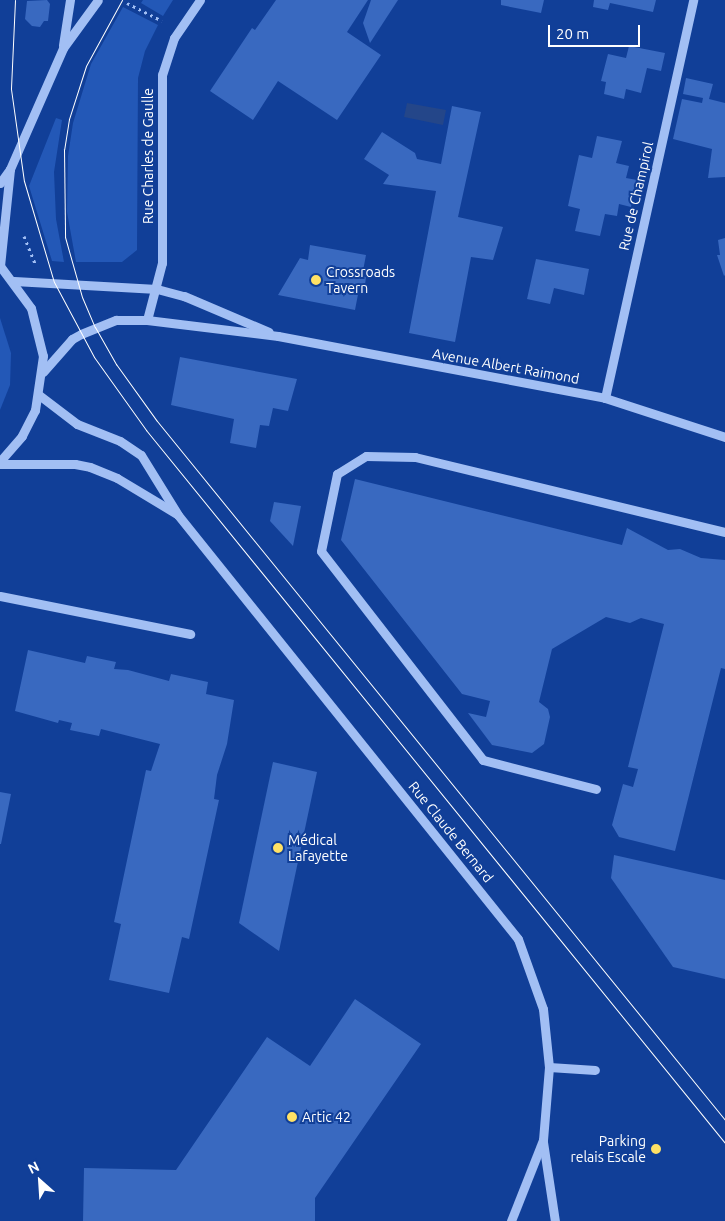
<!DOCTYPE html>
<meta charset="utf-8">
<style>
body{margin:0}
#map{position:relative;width:725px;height:1221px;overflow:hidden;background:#113f98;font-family:Ubuntu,sans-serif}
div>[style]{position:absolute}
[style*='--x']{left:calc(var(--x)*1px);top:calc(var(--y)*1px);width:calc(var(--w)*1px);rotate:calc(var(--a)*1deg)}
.green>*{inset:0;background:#2358b7}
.water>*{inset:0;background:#244689}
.building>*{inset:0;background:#3969c0}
.path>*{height:3px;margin-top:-1.5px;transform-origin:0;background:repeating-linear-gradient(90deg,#a2bff4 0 2.5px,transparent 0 6.5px)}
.minor>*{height:9px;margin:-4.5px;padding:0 4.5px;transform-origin:4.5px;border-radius:4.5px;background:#a2bff4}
.tram>*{height:1px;margin:-0.5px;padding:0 0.5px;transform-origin:0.5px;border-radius:0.5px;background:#fff}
.dots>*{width:14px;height:14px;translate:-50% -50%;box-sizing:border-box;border:2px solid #113f98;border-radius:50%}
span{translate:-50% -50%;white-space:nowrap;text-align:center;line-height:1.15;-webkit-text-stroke:4px #113f98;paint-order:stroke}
.street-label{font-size:14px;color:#fff}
.poi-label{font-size:14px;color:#fff}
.left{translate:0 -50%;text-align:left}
.right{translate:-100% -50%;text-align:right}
.north{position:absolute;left:15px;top:1156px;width:50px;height:50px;-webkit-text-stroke:4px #113f98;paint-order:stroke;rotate:334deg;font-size:14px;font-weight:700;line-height:20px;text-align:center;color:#fff}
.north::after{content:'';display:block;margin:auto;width:18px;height:22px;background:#fff;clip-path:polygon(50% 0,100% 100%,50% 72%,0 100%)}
.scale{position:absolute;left:548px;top:25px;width:92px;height:22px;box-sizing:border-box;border:2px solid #fff;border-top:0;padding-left:6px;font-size:15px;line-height:18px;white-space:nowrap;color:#fff;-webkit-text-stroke:4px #113f98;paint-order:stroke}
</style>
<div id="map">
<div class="green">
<i style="clip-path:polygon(143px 0,173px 0,163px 16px,141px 3px)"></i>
<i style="clip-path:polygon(123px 7px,158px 25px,145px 51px,138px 78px,137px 250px,122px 262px,76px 262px,67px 212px,68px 156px,73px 123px,91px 64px)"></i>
<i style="clip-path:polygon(56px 118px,62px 120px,54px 172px,56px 219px,64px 262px,52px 261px,29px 186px)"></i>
<i style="clip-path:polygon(0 318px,11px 353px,10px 385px,0 410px)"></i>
</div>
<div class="water">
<i style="clip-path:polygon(407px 103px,446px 110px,443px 125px,404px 117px)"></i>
</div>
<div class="building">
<i style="clip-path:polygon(47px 0,50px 4px,48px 21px,44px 21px,40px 27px,32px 26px,25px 19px,27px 1px)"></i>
<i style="clip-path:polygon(276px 0,368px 0,347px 32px,381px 55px,337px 120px,278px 81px,253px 120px,210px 91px,252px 28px,255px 30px)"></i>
<i style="clip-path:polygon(371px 0,398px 0,370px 43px,363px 23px)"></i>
<i style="clip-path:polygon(501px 0,544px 0,541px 13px,501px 5px)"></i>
<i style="clip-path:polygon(594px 0,656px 0,653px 12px,610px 3px,608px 10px,593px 7px)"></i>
<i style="clip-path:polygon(629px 46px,665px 53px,661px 71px,647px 68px,641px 93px,626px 89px,624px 99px,604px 94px,606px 82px,601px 81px,608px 54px,626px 58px)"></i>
<i style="clip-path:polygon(686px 78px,713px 84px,709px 99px,725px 103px,725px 177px,708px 178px,712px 149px,673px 139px,682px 99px,702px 103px,703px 98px,683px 94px)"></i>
<i style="clip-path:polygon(452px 106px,481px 112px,458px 217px,503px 227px,493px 260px,471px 257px,455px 342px,409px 333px,436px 191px,383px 184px,389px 175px,364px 159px,382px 132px,415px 153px,417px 159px,441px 164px)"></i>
<i style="clip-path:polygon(597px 136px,622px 141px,616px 163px,629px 166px,626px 178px,637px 180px,631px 207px,619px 204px,617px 216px,605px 214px,600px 236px,575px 231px,580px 209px,568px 206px,579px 155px,592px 158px)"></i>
<i style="clip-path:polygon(725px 238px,725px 275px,724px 276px,717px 255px,720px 255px,718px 240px)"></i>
<i style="clip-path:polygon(310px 245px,366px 255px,362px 276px,366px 277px,365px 285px,360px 284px,355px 310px,278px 295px,300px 258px,308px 260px)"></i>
<i style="clip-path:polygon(536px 259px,589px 269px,584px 295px,554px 288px,550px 304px,527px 299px)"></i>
<i style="clip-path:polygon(180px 357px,297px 379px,288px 411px,273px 408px,269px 426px,260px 425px,256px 448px,230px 443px,234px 419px,171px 405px)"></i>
<i style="clip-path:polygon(355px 479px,622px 545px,627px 528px,668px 550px,680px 549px,701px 558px,725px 560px,725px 669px,721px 668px,675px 851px,619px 837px,612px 825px,623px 784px,633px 787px,638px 769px,628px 767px,664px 624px,641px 618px,630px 623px,606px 617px,552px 649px,539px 702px,548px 709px,550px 717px,544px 744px,532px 753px,492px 745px,468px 713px,486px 717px,490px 701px,462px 694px,341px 540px)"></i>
<i style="clip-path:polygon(274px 502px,301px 506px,293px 546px,270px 521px)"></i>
<i style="clip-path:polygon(28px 650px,85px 663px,87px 656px,116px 662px,114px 669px,128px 670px,169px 681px,171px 674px,208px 682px,206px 694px,234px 700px,227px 744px,217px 775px,214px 799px,219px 800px,189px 939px,182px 937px,169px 993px,109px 980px,121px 924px,114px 922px,146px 770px,151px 771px,160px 744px,101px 729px,99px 736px,70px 730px,72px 723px,59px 720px,58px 723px,15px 711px)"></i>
<i style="clip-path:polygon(273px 762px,317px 772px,279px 951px,239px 923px)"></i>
<i style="clip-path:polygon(0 792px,11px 794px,1px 844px,0 844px)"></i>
<i style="clip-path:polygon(614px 855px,725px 880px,725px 979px,673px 967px,611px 878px)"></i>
<i style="clip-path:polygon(355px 999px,421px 1044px,315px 1198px,315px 1221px,83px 1221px,84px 1168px,176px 1170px,267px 1037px,310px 1066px)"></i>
</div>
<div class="path">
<i style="--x:127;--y:3;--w:39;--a:27"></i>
<i style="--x:24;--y:236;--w:29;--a:68"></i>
</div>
<div class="minor">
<i style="--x:63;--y:45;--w:46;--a:-81.2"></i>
<i style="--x:0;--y:183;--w:17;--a:-54"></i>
<i style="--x:10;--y:169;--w:132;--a:-66.3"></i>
<i style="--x:63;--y:48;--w:59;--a:-53.9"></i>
<i style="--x:0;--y:266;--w:52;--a:53.6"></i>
<i style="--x:31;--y:308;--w:49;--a:76"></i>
<i style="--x:43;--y:356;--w:55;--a:98.4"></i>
<i style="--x:35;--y:410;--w:29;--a:117"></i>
<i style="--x:22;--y:436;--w:33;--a:131"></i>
<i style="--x:0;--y:266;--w:97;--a:-84.1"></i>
<i style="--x:14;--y:281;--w:143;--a:3.2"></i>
<i style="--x:157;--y:289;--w:28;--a:15"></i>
<i style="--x:184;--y:296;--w:92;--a:23"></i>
<i style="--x:147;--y:320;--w:59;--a:-75.3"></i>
<i style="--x:162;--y:263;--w:188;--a:-90"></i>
<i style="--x:162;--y:75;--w:39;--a:-72"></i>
<i style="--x:174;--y:38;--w:46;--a:-55.6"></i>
<i style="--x:43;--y:372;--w:44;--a:-48.7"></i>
<i style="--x:72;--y:339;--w:10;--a:-29"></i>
<i style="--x:81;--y:334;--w:38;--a:-22"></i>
<i style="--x:116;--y:320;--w:31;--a:0"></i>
<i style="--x:147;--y:320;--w:132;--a:7"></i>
<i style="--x:278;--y:336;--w:333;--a:10.7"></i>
<i style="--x:605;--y:398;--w:126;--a:18"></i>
<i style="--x:39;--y:395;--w:48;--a:37.3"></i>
<i style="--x:77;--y:424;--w:46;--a:21.6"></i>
<i style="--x:120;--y:441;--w:25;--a:34"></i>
<i style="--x:141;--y:455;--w:70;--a:58.3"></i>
<i style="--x:178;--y:515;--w:543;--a:51.27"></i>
<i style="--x:518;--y:939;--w:74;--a:70.3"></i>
<i style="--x:543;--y:1009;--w:58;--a:84.1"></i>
<i style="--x:549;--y:1067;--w:73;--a:94.7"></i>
<i style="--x:543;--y:1140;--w:87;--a:111.6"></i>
<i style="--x:605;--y:398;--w:408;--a:-77.5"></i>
<i style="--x:0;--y:464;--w:75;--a:0"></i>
<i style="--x:75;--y:464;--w:15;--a:11"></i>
<i style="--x:90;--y:467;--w:29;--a:22"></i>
<i style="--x:117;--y:478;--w:70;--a:31"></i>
<i style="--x:0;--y:596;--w:194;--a:11.3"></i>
<i style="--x:596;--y:789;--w:117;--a:-165.6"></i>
<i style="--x:483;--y:760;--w:264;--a:-127.8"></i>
<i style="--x:321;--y:551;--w:79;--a:-78.3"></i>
<i style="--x:337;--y:474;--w:34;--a:-32"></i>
<i style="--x:366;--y:456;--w:49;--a:1.2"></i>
<i style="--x:415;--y:457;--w:319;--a:13.6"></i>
<i style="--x:549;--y:1067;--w:46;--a:3.7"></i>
<i style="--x:543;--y:1142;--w:80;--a:81.4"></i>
</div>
<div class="tram">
<i style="--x:15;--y:0;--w:89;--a:92.6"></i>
<i style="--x:11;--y:89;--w:93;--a:82"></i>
<i style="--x:24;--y:181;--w:105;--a:73.5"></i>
<i style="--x:54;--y:282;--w:85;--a:61.9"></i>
<i style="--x:94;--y:357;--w:90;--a:54.5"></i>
<i style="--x:146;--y:430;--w:918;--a:50.92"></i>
<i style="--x:122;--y:0;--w:75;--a:118.6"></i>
<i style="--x:86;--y:66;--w:56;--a:107.8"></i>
<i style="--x:69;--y:119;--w:30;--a:99"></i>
<i style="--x:64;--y:149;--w:88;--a:89.3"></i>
<i style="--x:65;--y:237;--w:62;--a:74.2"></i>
<i style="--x:82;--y:297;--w:33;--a:67"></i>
<i style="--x:95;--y:327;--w:43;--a:60.4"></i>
<i style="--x:116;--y:364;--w:70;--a:54.3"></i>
<i style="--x:157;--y:421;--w:901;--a:50.9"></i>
</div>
<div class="dots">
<i style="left:316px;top:280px;background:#ffe165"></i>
<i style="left:278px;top:848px;background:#ffe165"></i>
<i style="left:292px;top:1117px;background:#ffe165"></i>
<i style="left:656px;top:1149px;background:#ffe165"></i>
</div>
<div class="street-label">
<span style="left:148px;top:156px;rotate:-90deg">Rue Charles de Gaulle</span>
<span style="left:636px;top:196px;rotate:-77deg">Rue de Champirol</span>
<span style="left:506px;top:366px;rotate:10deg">Avenue Albert Raimond</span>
<span style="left:451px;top:832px;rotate:51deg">Rue Claude Bernard</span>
</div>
<div class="poi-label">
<span class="left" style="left:326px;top:280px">Crossroads<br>Tavern</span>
<span class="left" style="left:288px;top:848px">Médical<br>Lafayette</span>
<span class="left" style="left:302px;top:1117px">Artic 42</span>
<span class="right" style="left:646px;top:1149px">Parking<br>relais Escale</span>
</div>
<div class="north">N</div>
<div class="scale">20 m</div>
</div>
